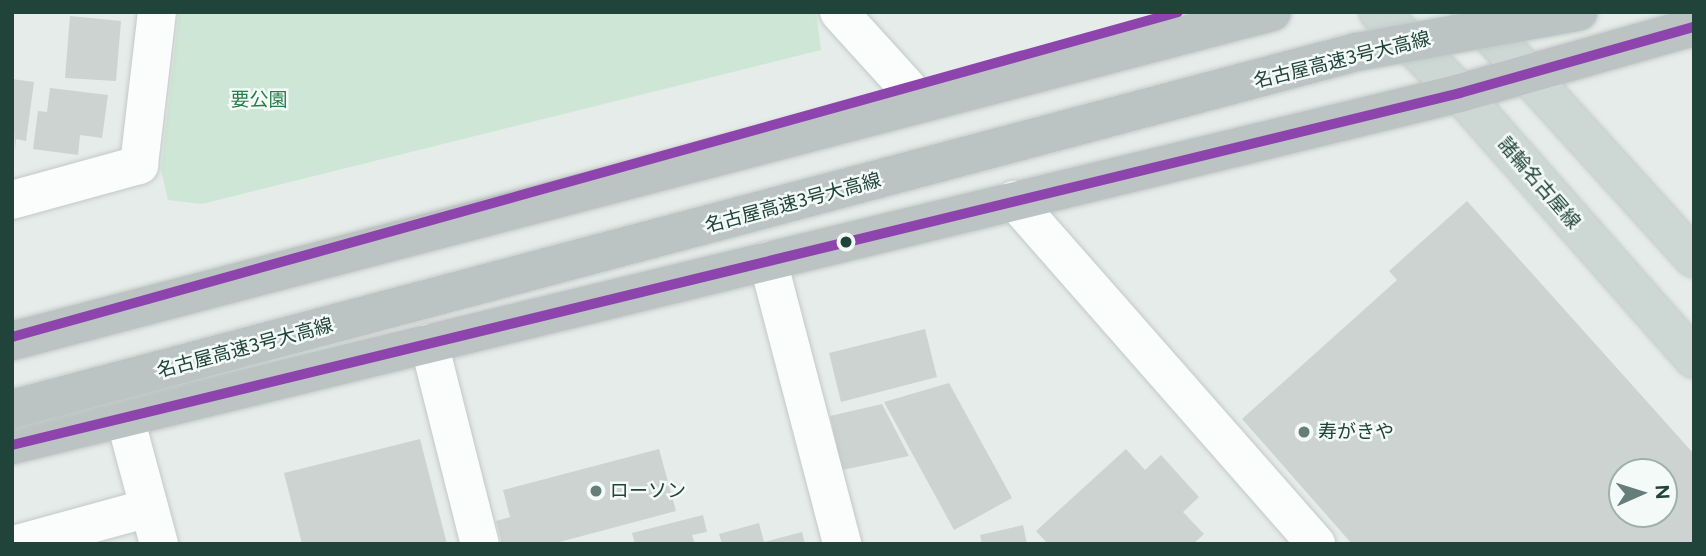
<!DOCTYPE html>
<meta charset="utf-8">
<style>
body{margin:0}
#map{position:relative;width:1706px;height:556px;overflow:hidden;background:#e6ece9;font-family:Figtree,"Noto Sans JP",sans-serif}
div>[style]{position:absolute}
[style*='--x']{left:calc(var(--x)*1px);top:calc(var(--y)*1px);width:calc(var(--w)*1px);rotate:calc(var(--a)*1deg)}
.green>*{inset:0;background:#cde6d5}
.building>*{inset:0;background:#ccd3d1}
.roads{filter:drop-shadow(0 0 2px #c3c9c7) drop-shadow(0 0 2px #c3c9c7)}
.street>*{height:38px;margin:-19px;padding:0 19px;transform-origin:19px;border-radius:19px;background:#fbfcfc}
.primary>*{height:38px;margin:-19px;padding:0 19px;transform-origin:19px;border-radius:19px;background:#cdd8d5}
.highway>*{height:38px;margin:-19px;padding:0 19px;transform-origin:19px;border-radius:19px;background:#bbc4c2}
.bridges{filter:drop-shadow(0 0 2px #c1cbc8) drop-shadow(0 0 2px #c1cbc8)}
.highway-bridge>*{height:38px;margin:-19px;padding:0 19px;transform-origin:19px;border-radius:19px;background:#bbc4c2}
.bus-1>*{height:10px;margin:-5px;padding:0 5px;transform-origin:5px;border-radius:5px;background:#8e44ad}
.dots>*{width:19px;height:19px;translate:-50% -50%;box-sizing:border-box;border:4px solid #f4faf7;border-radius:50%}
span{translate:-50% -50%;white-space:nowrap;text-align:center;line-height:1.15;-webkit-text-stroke:5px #f4faf7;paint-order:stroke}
.street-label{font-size:19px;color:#20433a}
.park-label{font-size:19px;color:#257f49}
.poi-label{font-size:19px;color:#20433a}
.left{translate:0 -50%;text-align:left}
.frame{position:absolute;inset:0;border:14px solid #20433a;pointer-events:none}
.north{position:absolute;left:1608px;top:458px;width:70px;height:70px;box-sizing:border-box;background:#f4faf7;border:2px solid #9fb1ab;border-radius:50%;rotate:87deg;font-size:19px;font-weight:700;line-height:28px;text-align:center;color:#20433a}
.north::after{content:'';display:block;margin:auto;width:24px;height:32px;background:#657e77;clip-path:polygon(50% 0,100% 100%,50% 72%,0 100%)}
</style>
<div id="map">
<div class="green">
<i style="clip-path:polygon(179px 12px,816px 12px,821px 50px,202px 204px,168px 200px,161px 170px)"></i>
</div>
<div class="building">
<i style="clip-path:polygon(70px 16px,121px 21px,116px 81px,65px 78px)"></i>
<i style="clip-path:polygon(12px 79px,34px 82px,26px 141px,16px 139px,15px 151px)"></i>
<i style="clip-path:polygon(50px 88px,108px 95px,102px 138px,80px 135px,78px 155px,33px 149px,38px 111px,47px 112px)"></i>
<i style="clip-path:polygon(evenodd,1467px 201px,1694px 454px,1694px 544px,1352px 544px,1242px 419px,1397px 280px,1389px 271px,1467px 201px,1622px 472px,1664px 472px,1664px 514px,1622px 514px,1622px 472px)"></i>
<i style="clip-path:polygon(925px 329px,937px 377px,841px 402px,829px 353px)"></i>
<i style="clip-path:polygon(949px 383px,1012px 498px,954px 530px,884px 402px)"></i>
<i style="clip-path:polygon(882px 404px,909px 456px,842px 470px,830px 416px)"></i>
<i style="clip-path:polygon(420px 439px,447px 544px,302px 544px,284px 473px)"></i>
<i style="clip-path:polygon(659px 449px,676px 511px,552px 544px,502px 544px,496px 521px,510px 517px,503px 490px)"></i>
<i style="clip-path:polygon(1126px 449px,1145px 470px,1161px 455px,1199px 497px,1183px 512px,1204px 534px,1193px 544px,1048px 544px,1036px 531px)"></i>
<i style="clip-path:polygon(703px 515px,707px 532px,692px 535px,695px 544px,635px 544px,632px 533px)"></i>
<i style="clip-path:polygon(759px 523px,764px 542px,802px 532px,805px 544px,722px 544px,719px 534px)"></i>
<i style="clip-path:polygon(1023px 525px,1027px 544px,982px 544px,980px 535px)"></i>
</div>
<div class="roads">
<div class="street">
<i style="--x:839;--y:12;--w:101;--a:47.8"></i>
<i style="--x:12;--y:200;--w:132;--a:-15.4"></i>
<i style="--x:139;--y:165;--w:154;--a:-83.3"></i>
<i style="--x:1014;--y:200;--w:458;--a:48.7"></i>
<i style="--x:768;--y:261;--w:293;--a:75.3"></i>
<i style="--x:429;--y:343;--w:207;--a:75.8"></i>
<i style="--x:125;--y:418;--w:131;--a:74.9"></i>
<i style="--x:17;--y:544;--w:137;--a:-15.3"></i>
</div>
<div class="primary">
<i style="--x:1379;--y:12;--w:115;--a:45"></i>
<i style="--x:1460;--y:93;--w:354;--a:48.6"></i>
<i style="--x:1471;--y:12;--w:332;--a:47.8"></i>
</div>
<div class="highway">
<i style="--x:12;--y:341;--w:1302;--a:-14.63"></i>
<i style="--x:12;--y:445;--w:1490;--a:-13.66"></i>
<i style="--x:1460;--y:93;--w:243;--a:-15.8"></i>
</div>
</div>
<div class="bridges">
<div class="highway-bridge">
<i style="--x:12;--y:409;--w:1392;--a:-14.87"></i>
<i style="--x:1357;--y:52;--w:225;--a:-10.3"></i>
</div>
</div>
<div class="bus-1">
<i style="--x:12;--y:337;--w:1210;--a:-15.57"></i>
<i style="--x:12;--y:445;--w:1490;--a:-13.66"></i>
<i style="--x:1460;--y:93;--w:243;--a:-15.8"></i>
</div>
<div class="dots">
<i style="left:846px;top:242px;background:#20433a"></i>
<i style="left:1304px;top:432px;background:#657e77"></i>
<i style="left:596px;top:491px;background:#657e77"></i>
</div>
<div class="street-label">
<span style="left:1342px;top:60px;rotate:-14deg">名古屋高速3号大高線</span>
<span style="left:1539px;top:183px;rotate:49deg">諸輪名古屋線</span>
<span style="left:793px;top:203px;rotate:-15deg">名古屋高速3号大高線</span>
<span style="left:245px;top:348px;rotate:-15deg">名古屋高速3号大高線</span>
</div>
<div class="park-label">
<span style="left:259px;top:100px">要公園</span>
</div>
<div class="poi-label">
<span class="left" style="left:1318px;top:432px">寿がきや</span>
<span class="left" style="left:610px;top:491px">ローソン</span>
</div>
<div class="frame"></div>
<div class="north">N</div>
</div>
